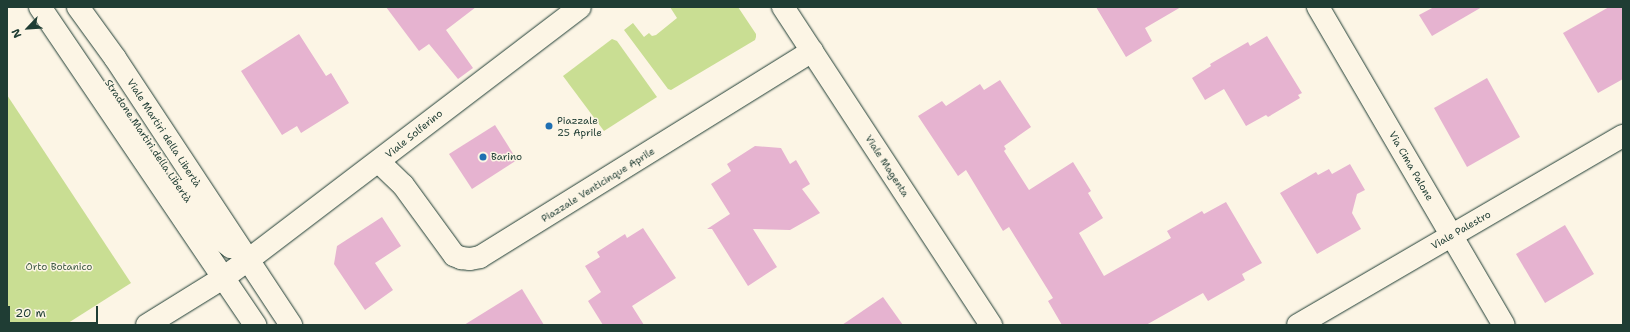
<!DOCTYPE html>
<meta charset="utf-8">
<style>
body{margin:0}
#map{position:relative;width:1630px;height:332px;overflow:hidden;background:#fcf5e5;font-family:"Shantell Sans",sans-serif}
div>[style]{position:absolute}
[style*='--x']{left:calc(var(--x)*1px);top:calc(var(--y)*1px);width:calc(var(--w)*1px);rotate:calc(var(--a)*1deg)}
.green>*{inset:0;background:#c9de93}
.building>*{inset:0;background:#e6b3d0}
.roads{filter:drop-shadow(0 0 1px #1f3d34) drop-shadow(0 0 1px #1f3d34)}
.minor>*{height:22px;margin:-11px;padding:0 11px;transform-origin:11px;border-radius:11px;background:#fcf5e5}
.secondary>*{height:22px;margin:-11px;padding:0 11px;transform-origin:11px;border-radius:11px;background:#fcf5e5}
.dots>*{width:11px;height:11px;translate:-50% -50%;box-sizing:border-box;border:2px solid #fcf5e5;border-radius:50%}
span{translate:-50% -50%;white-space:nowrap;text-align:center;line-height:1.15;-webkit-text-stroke:3px #fcf5e5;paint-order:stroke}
.poi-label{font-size:10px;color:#1f3d34}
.left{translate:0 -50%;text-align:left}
.street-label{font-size:10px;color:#1f3d34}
.park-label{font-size:10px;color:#415d47}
.frame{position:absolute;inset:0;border:8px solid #1f3d34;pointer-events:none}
.north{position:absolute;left:8px;top:8px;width:40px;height:40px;-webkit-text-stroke:3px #fcf5e5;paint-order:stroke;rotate:245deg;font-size:11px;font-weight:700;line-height:16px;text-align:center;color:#1f3d34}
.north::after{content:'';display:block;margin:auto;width:14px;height:18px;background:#1f3d34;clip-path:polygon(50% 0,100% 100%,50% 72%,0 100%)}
.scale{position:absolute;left:8px;top:306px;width:90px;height:18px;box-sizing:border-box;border:2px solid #1f3d34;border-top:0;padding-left:5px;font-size:12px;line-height:14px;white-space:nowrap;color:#1f3d34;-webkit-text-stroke:3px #fcf5e5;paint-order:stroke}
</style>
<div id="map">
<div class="green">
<i style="clip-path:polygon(670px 7px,738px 7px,756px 34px,756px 37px,755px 40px,671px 90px,668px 89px,624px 30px,633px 23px,644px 37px,649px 33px,652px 36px,656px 35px,677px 18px)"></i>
<i style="clip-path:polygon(612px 39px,617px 41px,657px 97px,604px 131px,563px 76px)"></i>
<i style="clip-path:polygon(7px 95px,131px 283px,65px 325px,7px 325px)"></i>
</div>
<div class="building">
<i style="clip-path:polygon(386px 7px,476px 7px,446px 30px,473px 68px,458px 79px,429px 44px,419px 51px)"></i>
<i style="clip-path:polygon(1096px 7px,1181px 7px,1145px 28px,1152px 41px,1126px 57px)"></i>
<i style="clip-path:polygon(1434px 7px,1482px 7px,1432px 36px,1419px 15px)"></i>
<i style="clip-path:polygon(1609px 7px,1623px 7px,1623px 79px,1598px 93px,1563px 33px)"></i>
<i style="clip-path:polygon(299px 34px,326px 76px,331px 73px,349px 103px,301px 133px,297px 126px,282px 135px,241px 71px)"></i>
<i style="clip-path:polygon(1267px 36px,1302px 93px,1298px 95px,1300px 98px,1268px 117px,1266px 115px,1246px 126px,1224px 89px,1205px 100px,1192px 78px,1211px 66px,1210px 64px,1248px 42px,1250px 46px)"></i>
<i style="clip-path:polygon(1487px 78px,1520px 137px,1467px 167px,1434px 108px)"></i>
<i style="clip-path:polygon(1000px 80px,1031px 127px,1004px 146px,1006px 149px,1004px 151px,1029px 190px,1073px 162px,1091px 191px,1088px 193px,1103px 218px,1079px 233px,1104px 276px,1171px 238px,1167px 231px,1202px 211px,1204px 214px,1226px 202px,1262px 263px,1242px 274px,1245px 280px,1208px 301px,1203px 293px,1146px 325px,1062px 325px,1048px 301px,1053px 298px,1009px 227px,1003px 231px,966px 170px,958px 176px,918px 116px,942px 101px,946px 106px,980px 84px,984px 90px)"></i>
<i style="clip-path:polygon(495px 125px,517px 160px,472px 189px,449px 154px)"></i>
<i style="clip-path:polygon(755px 146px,781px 148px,790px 164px,796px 160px,810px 184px,802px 189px,820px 213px,790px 230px,753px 229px,777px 267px,748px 286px,712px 229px,707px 229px,730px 214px,711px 184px,731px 171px,727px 164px)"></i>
<i style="clip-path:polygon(1350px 164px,1365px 190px,1357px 194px,1352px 213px,1361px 229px,1317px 254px,1280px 193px,1316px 172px,1318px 175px,1329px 169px,1332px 174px)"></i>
<i style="clip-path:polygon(382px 217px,401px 246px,375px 263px,393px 290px,365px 310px,334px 264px,337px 246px)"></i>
<i style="clip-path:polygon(1565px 225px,1594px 274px,1545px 303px,1516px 254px)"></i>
<i style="clip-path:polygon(643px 228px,676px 278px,632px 306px,644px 325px,603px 325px,588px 301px,601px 292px,585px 266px,600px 257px,597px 252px,625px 234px,627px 238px)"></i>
<i style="clip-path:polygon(522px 289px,544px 325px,464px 325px)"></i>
<i style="clip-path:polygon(883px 297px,903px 325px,842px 325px)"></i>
</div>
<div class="roads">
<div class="minor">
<i style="--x:783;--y:7;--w:380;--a:56.8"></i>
<i style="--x:1318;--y:7;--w:368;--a:59.7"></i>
<i style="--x:379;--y:162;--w:33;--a:44"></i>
<i style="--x:403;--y:185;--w:87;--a:53.9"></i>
<i style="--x:454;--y:255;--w:8;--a:23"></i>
<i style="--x:461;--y:258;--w:9;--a:6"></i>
<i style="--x:470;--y:259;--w:10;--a:-11"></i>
<i style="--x:480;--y:257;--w:391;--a:-31.8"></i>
<i style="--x:147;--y:325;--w:89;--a:-31.7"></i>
<i style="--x:223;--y:278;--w:31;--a:-36"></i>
<i style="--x:248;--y:260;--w:417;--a:-37.3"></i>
<i style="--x:1298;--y:325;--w:376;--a:-30.2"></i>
</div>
<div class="secondary">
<i style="--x:40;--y:7;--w:384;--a:55.9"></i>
<i style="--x:78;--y:7;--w:63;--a:54"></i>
<i style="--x:115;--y:58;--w:320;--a:56.6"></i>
<i style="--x:181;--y:191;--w:50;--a:53.1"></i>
<i style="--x:211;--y:231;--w:26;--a:39"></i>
</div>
</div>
<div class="dots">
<i style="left:549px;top:126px;background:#1f6fb2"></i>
<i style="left:483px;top:157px;background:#1f6fb2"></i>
</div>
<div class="poi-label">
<span class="left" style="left:557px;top:126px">Piazzale<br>25 Aprile</span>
<span class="left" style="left:491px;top:157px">Barino</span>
</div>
<div class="street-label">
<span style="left:164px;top:133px;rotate:57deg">Viale Martiri della Libertà</span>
<span style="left:414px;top:134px;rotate:-39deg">Viale Solferino</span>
<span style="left:148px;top:141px;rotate:56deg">Stradone Martiri della Libertà</span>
<span style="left:887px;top:166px;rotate:57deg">Viale Magenta</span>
<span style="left:1411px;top:166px;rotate:60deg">Via Cima Palone</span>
<span style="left:598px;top:185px;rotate:-32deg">Piazzale Venticinque Aprile</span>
<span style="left:1461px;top:230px;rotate:-30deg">Viale Palestro</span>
</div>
<div class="park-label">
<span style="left:59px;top:267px">Orto Botanico</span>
</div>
<div class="frame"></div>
<div class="north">N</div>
<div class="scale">20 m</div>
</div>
